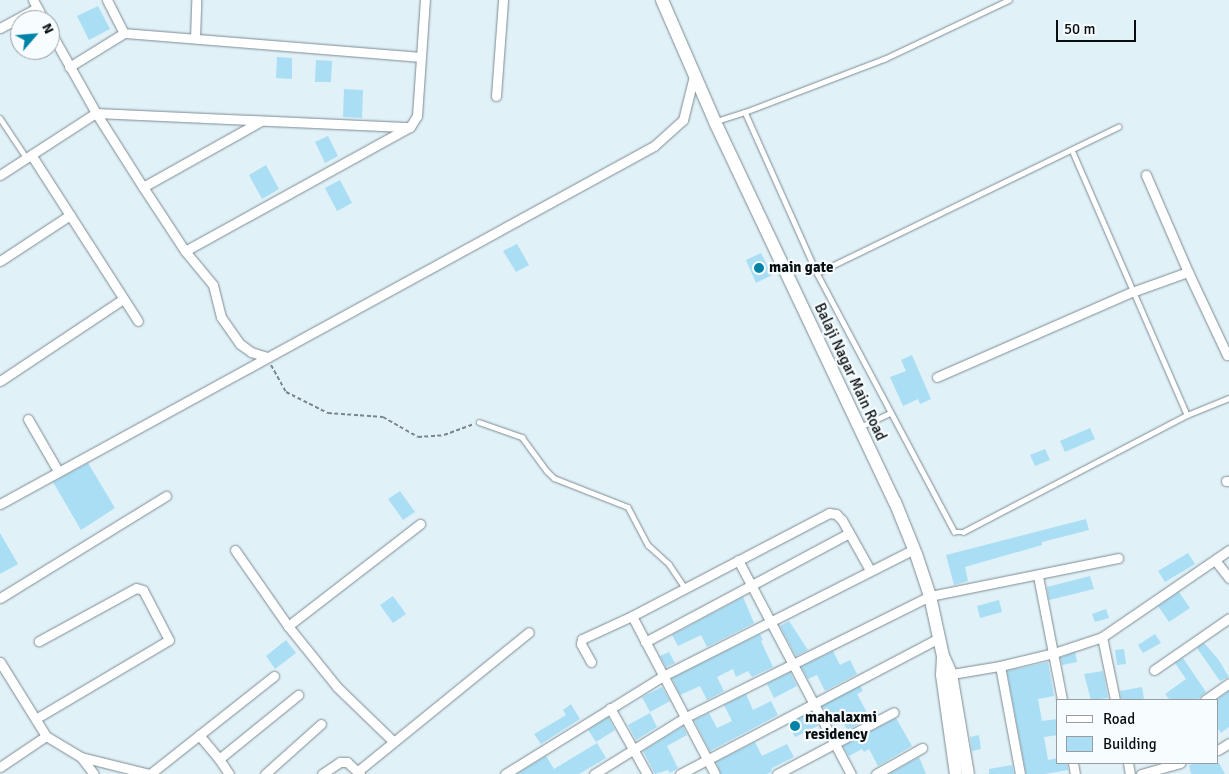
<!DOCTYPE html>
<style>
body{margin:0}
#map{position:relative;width:1229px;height:774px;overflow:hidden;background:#e1f1f8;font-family:Signika,sans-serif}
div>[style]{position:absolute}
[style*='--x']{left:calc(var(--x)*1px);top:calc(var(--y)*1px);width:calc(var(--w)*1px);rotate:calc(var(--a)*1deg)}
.building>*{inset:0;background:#aadef4}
.path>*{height:2px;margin-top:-1px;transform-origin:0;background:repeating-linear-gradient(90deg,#7b868b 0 4px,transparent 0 6.5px)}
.roads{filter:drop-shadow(0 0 1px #7c8b91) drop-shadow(0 0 1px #7c8b91)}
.lane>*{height:4.5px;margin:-2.25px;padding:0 2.25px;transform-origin:2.25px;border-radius:2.25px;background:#fff}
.street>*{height:9px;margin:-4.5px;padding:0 4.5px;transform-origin:4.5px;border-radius:4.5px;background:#fff}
.secondary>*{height:12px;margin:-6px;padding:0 6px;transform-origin:6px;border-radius:6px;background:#fff}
.dots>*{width:14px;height:14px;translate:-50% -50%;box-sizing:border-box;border:2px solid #f6fcff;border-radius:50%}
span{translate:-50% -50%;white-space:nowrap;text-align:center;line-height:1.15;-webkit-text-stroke:4.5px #f6fcff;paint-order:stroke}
.poi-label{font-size:15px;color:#090f11;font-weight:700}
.left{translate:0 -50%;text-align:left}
.street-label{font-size:15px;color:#090f11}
.legend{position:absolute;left:1056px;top:699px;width:162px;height:65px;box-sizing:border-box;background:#f6fcff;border:1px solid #979da0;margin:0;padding:6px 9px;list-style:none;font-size:15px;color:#090f11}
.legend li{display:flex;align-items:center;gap:10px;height:25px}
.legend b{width:25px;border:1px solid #979da0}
.north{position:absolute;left:10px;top:10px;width:50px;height:50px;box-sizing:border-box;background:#f6fcff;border:1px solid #979da0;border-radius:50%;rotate:63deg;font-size:14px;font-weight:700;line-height:20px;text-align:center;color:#090f11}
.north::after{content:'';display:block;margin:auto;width:18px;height:22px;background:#0083a6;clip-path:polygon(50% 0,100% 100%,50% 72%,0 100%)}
.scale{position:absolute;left:1056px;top:20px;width:80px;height:22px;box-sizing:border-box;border:2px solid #090f11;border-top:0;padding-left:6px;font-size:15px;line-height:18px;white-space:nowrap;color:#090f11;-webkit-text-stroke:4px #f6fcff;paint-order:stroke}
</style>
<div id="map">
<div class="building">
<i style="clip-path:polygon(98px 6px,110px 29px,89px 40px,77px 16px)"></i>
<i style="clip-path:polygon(277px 57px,292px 58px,292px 79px,276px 78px)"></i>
<i style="clip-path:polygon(316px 60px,332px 61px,331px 82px,315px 82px)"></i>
<i style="clip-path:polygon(344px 89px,363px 90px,362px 118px,343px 117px)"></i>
<i style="clip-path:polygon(328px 136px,338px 156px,325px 163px,315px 142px)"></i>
<i style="clip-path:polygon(266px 165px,279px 189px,262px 199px,249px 175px)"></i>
<i style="clip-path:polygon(340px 180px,352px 203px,337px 211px,325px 188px)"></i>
<i style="clip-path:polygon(517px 244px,529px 265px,516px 272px,503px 251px)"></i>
<i style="clip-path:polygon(761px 253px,772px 275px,756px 283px,746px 260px)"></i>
<i style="clip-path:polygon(912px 355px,931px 399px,920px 404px,918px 399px,903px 406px,890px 377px,906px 371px,901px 360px)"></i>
<i style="clip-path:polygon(1090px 428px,1095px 439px,1065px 452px,1060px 441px)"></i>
<i style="clip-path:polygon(1045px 449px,1050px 460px,1035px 466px,1030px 455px)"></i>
<i style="clip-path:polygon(88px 463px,115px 508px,81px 530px,53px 482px)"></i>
<i style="clip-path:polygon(400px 491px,415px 512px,403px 520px,388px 499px)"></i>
<i style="clip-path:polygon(1086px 519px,1089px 530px,1042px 542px,1042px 545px,965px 567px,968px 581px,954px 585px,946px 555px)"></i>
<i style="clip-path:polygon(0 533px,18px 564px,0 574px)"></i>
<i style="clip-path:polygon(1188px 553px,1195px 564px,1165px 582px,1158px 571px)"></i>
<i style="clip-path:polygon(1090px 576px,1094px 589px,1049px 600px,1047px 587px)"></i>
<i style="clip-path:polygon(1179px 592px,1190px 608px,1169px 622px,1158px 606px)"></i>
<i style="clip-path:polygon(393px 596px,406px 614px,393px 623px,380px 605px)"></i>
<i style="clip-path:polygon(743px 597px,754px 623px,707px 647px,701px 635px,678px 646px,672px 635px)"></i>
<i style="clip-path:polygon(999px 600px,1002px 612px,980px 618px,977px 606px)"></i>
<i style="clip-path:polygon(1106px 609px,1109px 618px,1095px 622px,1092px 614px)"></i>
<i style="clip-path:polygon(789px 621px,808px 650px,796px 656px,780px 626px)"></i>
<i style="clip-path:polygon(760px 634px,763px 640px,761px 641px,773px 667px,752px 677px,748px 671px,736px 677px,733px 669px,717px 677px,724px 691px,707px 700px,700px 686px,680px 695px,672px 678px)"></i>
<i style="clip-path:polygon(1155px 634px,1161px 643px,1143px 653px,1138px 645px)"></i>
<i style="clip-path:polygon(286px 640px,296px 653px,275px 669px,266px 656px)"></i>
<i style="clip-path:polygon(1204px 643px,1218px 659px,1229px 677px,1220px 681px,1197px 648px)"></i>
<i style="clip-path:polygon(1124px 649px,1126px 664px,1117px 665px,1115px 650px)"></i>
<i style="clip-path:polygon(833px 651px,840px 665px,850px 660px,857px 674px,825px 691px,817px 675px,808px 679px,801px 667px)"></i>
<i style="clip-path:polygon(669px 652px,675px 663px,666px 667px,660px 656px)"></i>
<i style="clip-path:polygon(1075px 652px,1077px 662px,1062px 665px,1060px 658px)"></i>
<i style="clip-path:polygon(1183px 658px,1206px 692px,1197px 700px,1170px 700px,1165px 694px,1186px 679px,1175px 663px)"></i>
<i style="clip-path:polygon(1048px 662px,1054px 696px,1038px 699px,1042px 721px,1058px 719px,1058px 735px,1044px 737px,1048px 760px,1058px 758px,1058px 763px,1067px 763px,1068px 770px,1045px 774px,1026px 774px,1007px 671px)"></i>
<i style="clip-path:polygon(1103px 671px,1108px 698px,1091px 700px,1084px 674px)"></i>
<i style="clip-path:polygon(790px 672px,797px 686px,774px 698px,767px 684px)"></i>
<i style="clip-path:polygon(860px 686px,863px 691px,857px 694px,870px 718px,847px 730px,838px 713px,828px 718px,822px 706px)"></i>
<i style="clip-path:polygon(662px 687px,670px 701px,650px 712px,642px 697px)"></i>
<i style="clip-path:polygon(1142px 687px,1144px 699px,1122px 700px,1120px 691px)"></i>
<i style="clip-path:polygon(1229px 691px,1229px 727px,1221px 733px,1218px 729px,1218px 699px)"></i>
<i style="clip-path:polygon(746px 694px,753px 710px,771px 701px,778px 715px,710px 751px,694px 720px,709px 713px,717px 728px,732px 721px,724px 705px)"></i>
<i style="clip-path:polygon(571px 704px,580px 719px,541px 744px,534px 734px,566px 715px,563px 710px)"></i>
<i style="clip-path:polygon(811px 712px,818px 726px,795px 737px,788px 724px)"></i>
<i style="clip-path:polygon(650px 713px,657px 727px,636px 740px,628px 725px)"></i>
<i style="clip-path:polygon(608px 717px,615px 730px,596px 742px,588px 730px)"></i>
<i style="clip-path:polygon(896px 718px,912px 746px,878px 766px,869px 749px,864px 752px,862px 749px,849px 756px,843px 746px)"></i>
<i style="clip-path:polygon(683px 726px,687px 735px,667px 746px,678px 768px,670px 773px,668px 770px,655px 774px,643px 751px)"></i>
<i style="clip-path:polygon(979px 735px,981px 749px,972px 751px,970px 737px)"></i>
<i style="clip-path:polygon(755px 742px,762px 756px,787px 744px,794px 757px,772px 768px,771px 772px,767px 774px,721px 774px,716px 762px)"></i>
<i style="clip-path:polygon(597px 743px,606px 758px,579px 774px,517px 774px,546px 756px,554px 769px)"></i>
<i style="clip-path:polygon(919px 757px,926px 774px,889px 774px)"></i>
<i style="clip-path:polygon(1199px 763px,1219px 763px,1225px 774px,1191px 774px,1189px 765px)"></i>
<i style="clip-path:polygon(1012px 765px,1014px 774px,989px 774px,989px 769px)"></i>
</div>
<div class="path">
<i style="--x:271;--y:365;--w:31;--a:61"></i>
<i style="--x:286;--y:392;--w:47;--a:26.6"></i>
<i style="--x:328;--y:413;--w:55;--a:4.2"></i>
<i style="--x:383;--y:417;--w:40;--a:29.7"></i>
<i style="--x:418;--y:437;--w:26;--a:-4"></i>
<i style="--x:444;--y:435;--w:32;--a:-20"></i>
</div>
<div class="roads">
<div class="lane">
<i style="--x:745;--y:112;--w:149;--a:-20.9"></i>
<i style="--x:884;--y:59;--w:138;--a:-25.3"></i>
<i style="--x:0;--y:118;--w:47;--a:56.3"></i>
<i style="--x:717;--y:121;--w:29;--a:-18"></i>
<i style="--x:745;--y:112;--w:176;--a:65.9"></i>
<i style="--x:817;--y:273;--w:293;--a:62"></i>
<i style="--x:955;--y:532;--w:8;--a:0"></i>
<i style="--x:963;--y:532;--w:253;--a:-27.6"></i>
<i style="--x:1187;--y:415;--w:45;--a:-22"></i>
<i style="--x:1072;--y:150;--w:289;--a:66.5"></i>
<i style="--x:817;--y:273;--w:335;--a:-25.9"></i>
<i style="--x:479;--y:422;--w:46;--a:19.2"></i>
<i style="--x:522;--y:437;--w:42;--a:53.7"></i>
<i style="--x:547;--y:471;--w:10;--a:45"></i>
<i style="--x:554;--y:478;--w:79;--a:21.4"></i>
<i style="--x:628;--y:507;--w:43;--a:62.2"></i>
<i style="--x:648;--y:545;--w:28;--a:42"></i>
<i style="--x:669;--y:564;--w:29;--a:56"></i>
<i style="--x:862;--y:426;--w:31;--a:-25"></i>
</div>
<div class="street">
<i style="--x:33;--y:0;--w:23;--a:61"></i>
<i style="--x:107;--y:0;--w:37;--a:63"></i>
<i style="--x:0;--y:28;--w:42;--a:-28.4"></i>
<i style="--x:50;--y:31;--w:94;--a:60.7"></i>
<i style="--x:96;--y:113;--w:88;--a:57.6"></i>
<i style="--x:143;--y:187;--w:77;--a:56.7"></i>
<i style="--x:185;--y:251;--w:44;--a:50.5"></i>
<i style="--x:213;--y:285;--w:33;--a:76"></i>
<i style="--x:221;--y:317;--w:33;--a:55"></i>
<i style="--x:240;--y:344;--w:14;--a:36"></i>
<i style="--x:251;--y:352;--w:17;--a:17"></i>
<i style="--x:195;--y:38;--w:38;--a:-88"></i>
<i style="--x:69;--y:67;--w:65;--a:-31.7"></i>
<i style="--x:124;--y:33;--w:297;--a:4.6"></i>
<i style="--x:496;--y:96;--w:96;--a:-85.8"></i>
<i style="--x:32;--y:156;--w:196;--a:57.3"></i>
<i style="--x:0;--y:175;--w:114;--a:-32.9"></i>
<i style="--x:96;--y:113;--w:314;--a:2.6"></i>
<i style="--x:143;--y:187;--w:135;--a:-29.2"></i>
<i style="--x:185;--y:251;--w:257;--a:-28.9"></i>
<i style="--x:410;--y:127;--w:13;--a:-58"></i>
<i style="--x:417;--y:116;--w:116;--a:-86.1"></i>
<i style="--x:0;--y:261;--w:84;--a:-33.3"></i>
<i style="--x:1188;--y:272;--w:92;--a:64.8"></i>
<i style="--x:937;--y:377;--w:213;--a:-23.6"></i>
<i style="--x:1132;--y:292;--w:59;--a:-19.7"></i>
<i style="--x:1188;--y:272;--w:106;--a:-113.4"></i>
<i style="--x:0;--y:381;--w:148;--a:-33.7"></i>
<i style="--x:28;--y:419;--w:60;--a:60"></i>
<i style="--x:1226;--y:481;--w:3;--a:0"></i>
<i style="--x:0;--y:504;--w:746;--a:-28.7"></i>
<i style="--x:654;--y:146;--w:39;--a:-42"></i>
<i style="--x:683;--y:120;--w:45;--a:-76"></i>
<i style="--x:235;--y:550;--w:93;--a:55.1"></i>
<i style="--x:288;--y:626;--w:78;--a:51.2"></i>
<i style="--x:337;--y:687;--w:78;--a:44"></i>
<i style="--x:738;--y:560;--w:242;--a:62.2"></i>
<i style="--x:1215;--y:560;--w:23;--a:52"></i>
<i style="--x:1038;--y:576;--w:126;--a:79"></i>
<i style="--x:0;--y:598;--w:195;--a:-31.6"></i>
<i style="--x:632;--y:616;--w:178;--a:62.3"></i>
<i style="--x:288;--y:626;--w:167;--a:-37.7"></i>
<i style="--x:1102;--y:637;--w:64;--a:78.3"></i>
<i style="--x:645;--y:642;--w:231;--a:-28.1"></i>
<i style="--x:0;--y:662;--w:87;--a:58.1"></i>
<i style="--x:46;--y:736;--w:41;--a:31"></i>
<i style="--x:81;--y:757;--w:70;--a:14"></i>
<i style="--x:591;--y:662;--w:21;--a:-119"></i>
<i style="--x:581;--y:644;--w:5;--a:-79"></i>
<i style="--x:582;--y:639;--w:55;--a:-24.7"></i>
<i style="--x:632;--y:616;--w:222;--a:-27.6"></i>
<i style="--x:829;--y:513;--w:7;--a:8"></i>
<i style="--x:836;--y:514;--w:8;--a:45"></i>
<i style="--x:842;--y:520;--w:57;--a:60.8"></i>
<i style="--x:1000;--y:666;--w:110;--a:79.5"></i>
<i style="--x:1154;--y:670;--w:91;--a:-34.7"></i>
<i style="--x:946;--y:675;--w:55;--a:-9.5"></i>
<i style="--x:1000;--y:666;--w:56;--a:-13.5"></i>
<i style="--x:1054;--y:653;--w:51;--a:-18.4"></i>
<i style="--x:1102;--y:637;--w:154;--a:-34.4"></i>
<i style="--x:1205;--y:700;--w:29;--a:-35"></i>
<i style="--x:610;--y:708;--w:76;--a:60.7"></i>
<i style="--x:37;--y:718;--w:153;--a:-30.6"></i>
<i style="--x:169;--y:640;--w:56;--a:-117.5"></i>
<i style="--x:143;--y:590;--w:7;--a:-164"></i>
<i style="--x:136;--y:588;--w:111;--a:151.3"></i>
<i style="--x:199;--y:735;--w:31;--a:50"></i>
<i style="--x:219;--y:759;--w:102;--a:-39"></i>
<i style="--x:1218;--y:750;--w:13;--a:-32"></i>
<i style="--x:81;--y:757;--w:21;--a:53"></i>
<i style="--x:219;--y:759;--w:18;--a:56"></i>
<i style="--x:1073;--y:763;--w:11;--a:80"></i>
<i style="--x:1128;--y:763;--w:11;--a:80"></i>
<i style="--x:0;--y:767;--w:55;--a:-34"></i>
<i style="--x:358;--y:771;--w:220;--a:-39.1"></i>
<i style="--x:150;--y:774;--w:158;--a:-38.3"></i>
<i style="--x:265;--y:774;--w:75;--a:-41.8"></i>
<i style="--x:322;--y:774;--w:22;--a:-34"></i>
<i style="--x:340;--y:762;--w:7;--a:0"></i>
<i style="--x:347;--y:762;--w:18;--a:43"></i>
<i style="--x:505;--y:774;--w:186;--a:-31.8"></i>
<i style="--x:663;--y:676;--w:281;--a:-26.8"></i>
<i style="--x:594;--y:774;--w:106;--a:-31.9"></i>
<i style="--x:684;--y:718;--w:275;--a:-26.4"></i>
<i style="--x:930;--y:596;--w:192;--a:-11.4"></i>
<i style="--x:680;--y:774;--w:293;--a:-27.7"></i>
<i style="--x:777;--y:774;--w:132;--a:-27.9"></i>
<i style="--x:876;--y:774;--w:53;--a:-29.5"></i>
<i style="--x:1141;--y:774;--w:41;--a:-15.8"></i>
</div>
<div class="secondary">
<i style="--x:662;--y:0;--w:133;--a:66.5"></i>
<i style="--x:715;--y:122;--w:420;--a:64.7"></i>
<i style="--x:895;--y:502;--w:56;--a:68"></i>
<i style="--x:916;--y:554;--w:44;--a:71.6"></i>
<i style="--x:930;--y:596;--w:61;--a:77.8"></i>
<i style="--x:943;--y:656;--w:19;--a:93"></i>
<i style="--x:942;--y:675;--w:100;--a:82"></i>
<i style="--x:944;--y:658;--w:17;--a:66"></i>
<i style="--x:951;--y:674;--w:101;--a:80.4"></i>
</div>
</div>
<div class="dots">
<i style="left:759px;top:268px;background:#0083a6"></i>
<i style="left:795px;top:726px;background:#0083a6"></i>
</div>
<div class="poi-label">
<span class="left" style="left:769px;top:268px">main gate</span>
<span class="left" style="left:805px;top:726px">mahalaxmi<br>residency</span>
</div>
<div class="street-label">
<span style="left:850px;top:372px;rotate:65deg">Balaji Nagar Main Road</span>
</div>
<ul class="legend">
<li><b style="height:6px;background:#fff"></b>Road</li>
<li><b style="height:14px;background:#aadef4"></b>Building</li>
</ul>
<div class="north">N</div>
<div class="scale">50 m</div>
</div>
